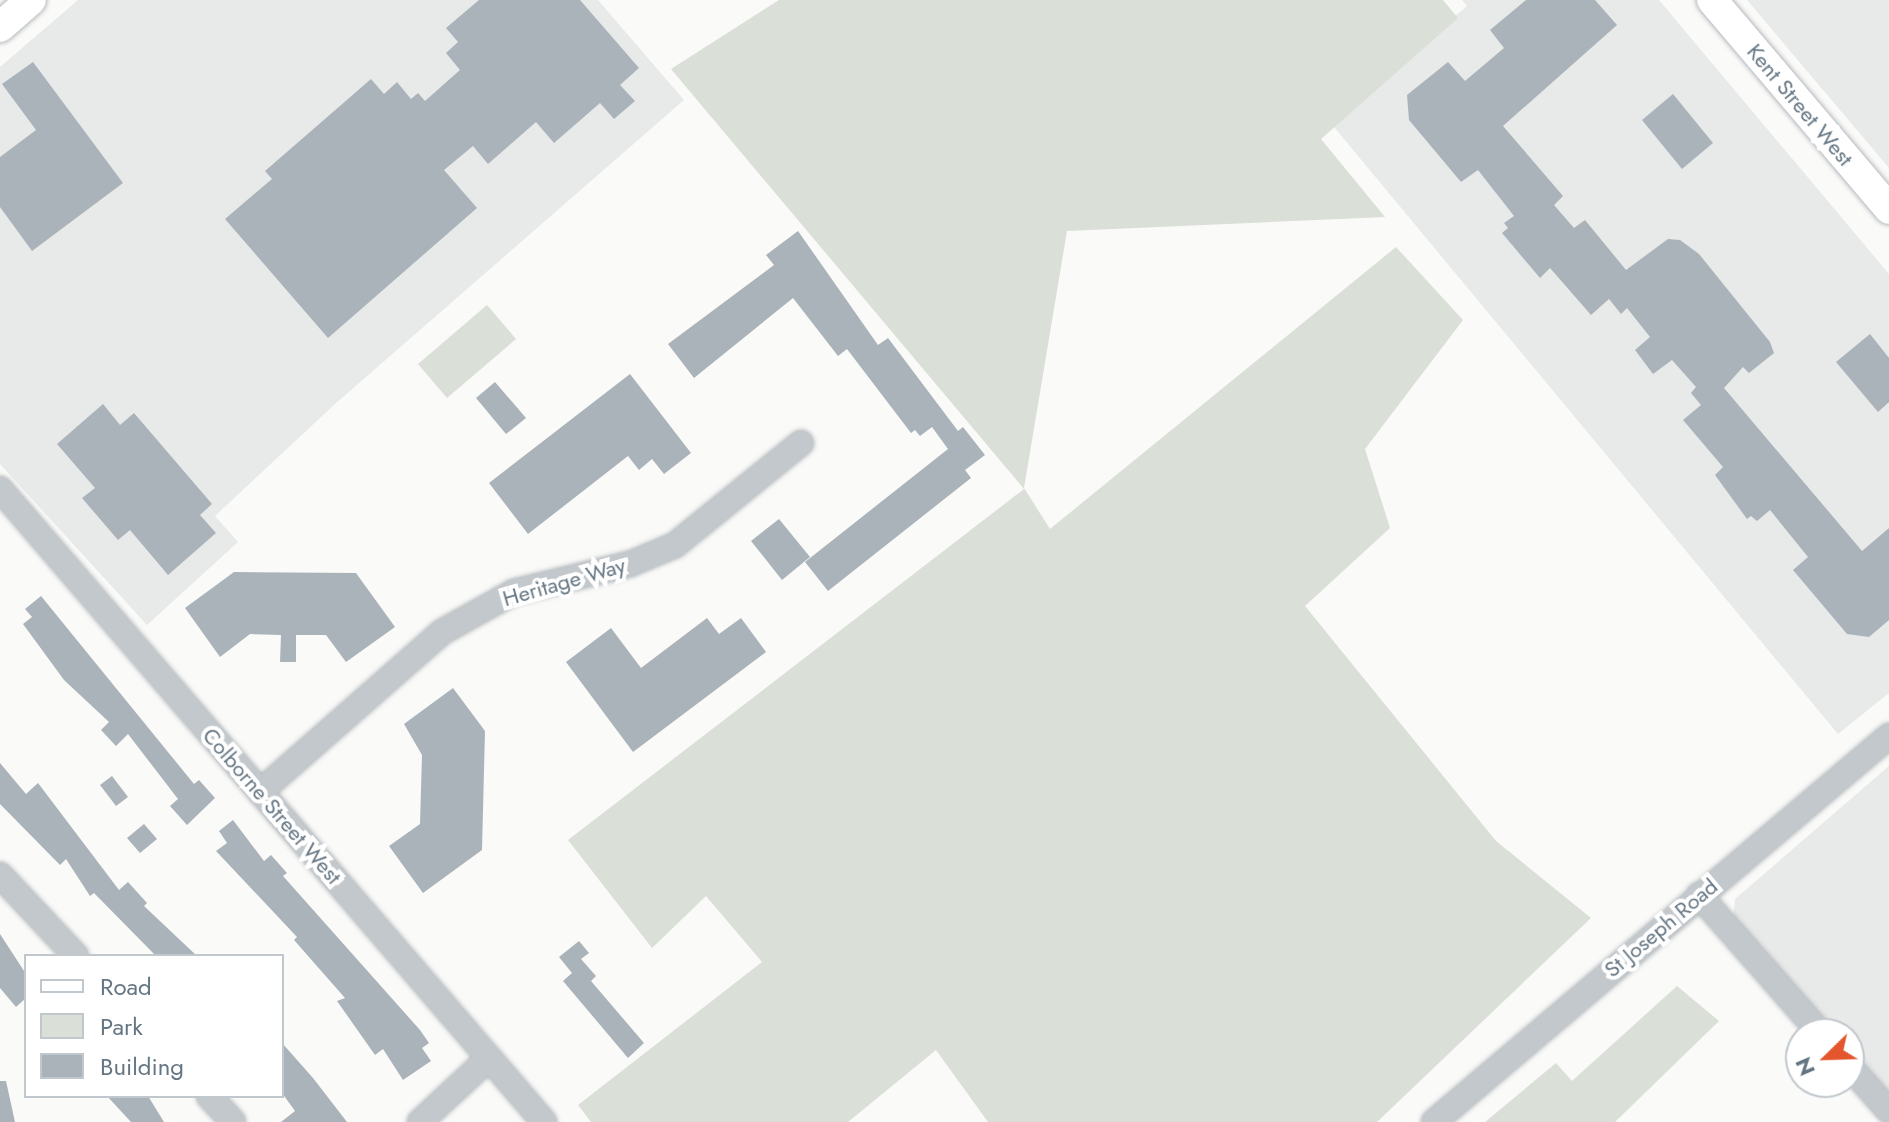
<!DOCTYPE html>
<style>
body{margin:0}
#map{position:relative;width:1889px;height:1122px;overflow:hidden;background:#fafaf8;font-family:Jost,sans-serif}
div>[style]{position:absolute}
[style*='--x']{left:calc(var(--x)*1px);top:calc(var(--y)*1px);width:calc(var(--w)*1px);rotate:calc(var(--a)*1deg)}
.built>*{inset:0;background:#e8e9e9}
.green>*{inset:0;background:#dadfd7}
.building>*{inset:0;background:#aab3b9}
.roads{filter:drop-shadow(0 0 2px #b5babe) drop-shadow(0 0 2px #b5babe)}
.minor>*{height:24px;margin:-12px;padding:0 12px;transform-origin:12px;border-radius:12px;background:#c3c8cc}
.major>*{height:30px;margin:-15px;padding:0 15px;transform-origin:15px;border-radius:15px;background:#fff}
span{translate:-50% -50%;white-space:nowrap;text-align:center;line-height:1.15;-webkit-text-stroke:8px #fff;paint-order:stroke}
.street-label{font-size:22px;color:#657683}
.legend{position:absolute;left:24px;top:954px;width:260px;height:144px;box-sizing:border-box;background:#fff;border:2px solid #c1c8cd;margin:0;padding:10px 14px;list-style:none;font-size:24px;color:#657683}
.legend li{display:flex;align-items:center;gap:16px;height:40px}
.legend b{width:40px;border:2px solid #c1c8cd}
.north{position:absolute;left:1785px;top:1018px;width:80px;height:80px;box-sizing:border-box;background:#fff;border:2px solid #c1c8cd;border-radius:50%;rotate:247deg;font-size:22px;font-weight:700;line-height:32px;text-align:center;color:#657683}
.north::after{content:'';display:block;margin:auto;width:28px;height:36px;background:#e4572e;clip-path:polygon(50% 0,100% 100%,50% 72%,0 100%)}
</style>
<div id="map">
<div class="built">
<i style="clip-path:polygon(78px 0,598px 0,684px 100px,335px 404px,215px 516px,238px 542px,147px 625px,0 464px,0 67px)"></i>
<i style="clip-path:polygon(1462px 0,1659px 0,1889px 274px,1889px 693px,1838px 734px,1329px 121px,1467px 6px)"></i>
<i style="clip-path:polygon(1747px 0,1889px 0,1889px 168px)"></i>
<i style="clip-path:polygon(1889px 766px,1889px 1103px,1849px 1056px,1849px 1034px,1831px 1034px,1733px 919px,1735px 899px)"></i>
</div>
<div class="green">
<i style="clip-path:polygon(779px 0,1443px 0,1458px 18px,1321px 139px,1385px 217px,1067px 231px,1024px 488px,1050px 529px,1396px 247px,1463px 320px,1365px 449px,1390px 528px,1305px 606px,1496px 841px,1591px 918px,1377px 1122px,988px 1122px,936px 1050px,848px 1122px,591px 1122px,578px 1105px,762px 962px,706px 896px,652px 948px,568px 840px,1024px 489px,671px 69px)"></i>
<i style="clip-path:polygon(487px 305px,516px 339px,447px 398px,418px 364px)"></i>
<i style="clip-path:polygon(1677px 986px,1719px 1021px,1615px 1122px,1485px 1122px,1556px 1063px,1572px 1081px)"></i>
</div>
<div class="building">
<i style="clip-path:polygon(479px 0,580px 0,639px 68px,620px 85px,635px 101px,614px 119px,600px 103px,554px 143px,536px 122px,488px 164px,473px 146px,444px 170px,477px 208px,328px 338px,225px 219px,272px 179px,265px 171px,371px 79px,384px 94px,397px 82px,411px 99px,418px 93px,425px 101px,460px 70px,446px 53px,458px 42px,446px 28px)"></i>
<i style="clip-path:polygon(1526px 0,1595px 0,1617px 25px,1503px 126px,1563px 196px,1554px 205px,1574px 228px,1585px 220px,1626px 270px,1668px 239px,1680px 240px,1699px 254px,1770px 342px,1774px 353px,1749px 373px,1743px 367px,1724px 388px,1862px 551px,1889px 528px,1889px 620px,1869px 637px,1847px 634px,1793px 570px,1808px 557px,1770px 510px,1757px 521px,1751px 516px,1747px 519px,1715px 475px,1723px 467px,1683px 420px,1701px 405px,1691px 393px,1696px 387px,1672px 360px,1653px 374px,1635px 350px,1650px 337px,1627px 308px,1621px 314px,1609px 299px,1591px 315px,1550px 268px,1540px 278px,1502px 233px,1508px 228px,1504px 223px,1514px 216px,1478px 170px,1461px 182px,1409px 120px,1407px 95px,1448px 62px,1465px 81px,1504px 48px,1490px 30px)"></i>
<i style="clip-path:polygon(33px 62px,123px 183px,32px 251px,0 207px,0 157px,36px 130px,2px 84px)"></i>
<i style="clip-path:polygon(1673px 94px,1713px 143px,1682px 169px,1642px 120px)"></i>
<i style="clip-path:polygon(798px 231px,878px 345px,888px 338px,958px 431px,963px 427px,985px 455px,965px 470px,971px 478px,828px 591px,805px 562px,948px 449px,932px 427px,920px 436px,915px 430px,911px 433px,847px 349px,838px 356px,793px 298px,694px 378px,668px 344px,774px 265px,766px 255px)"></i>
<i style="clip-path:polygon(1870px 334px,1889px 358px,1889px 402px,1878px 412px,1836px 362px)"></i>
<i style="clip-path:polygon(630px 374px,691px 453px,664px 474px,652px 459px,639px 470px,628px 456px,528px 534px,489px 483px)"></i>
<i style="clip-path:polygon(495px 382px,526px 418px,506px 434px,476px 398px)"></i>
<i style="clip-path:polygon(103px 404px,120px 425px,134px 413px,212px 504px,200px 515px,216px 533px,168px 575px,130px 530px,118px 540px,82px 498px,95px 488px,57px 444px)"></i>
<i style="clip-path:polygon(779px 519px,810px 557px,782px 580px,751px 541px)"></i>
<i style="clip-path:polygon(234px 572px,356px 573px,395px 627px,346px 662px,326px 635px,296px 635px,296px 662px,280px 662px,281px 635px,250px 634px,220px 657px,185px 608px)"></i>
<i style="clip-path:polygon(41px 596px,194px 784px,199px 780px,215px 798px,187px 825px,170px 806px,178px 799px,128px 734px,116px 746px,101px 730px,109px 722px,64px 680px,23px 624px,32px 617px,25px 609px)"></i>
<i style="clip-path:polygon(707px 618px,719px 634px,741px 618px,766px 652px,633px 752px,566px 662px,611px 628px,641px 668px)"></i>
<i style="clip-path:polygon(453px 688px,485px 731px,482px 850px,423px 893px,389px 846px,420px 824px,422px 755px,404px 724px)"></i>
<i style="clip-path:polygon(0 763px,26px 794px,38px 783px,119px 890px,128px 882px,147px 903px,144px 906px,197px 956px,156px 956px,94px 893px,90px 896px,66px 859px,60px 865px,0 804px)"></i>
<i style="clip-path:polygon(112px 776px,128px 797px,116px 806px,100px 785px)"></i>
<i style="clip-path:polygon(233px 820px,264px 861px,271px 855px,287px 873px,283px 876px,420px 1030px,429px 1043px,422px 1048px,431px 1061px,403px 1080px,383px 1049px,375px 1055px,337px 1001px,345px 998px,294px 940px,297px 937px,216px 851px,227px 843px,219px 831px)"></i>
<i style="clip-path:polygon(144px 824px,157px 839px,140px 853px,127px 838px)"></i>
<i style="clip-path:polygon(0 934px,26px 974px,26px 998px,16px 1007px,0 988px)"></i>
<i style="clip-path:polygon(579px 941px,589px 953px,581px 959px,596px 976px,591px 981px,644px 1043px,628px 1058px,563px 981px,572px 973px,559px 957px)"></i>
<i style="clip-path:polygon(282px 1043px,313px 1078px,347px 1122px,281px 1122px,295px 1111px,282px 1093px)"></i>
<i style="clip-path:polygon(0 1081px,6px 1081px,15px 1122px,0 1122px)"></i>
<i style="clip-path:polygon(107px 1096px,148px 1096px,164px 1122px,131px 1122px)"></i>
</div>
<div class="roads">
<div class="minor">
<i style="--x:0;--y:489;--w:835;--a:49.32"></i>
<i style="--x:260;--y:792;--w:242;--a:-41.3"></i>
<i style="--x:442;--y:632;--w:82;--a:-29.1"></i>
<i style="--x:514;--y:592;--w:119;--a:-13.6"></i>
<i style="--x:630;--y:564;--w:49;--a:-22.9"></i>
<i style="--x:675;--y:545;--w:162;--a:-39"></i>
<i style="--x:0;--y:875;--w:111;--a:46.8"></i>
<i style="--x:1699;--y:895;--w:185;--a:48.7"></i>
<i style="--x:1849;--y:1066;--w:60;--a:48.4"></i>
<i style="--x:209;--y:1096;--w:35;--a:47"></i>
<i style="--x:420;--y:1122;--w:94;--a:-42.8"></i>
<i style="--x:1434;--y:1122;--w:597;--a:-40.31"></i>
</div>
<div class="major">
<i style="--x:1712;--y:0;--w:274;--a:49.7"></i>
<i style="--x:0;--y:27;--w:41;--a:-41.1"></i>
</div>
</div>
<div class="street-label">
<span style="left:1800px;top:105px;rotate:50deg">Kent Street West</span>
<span style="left:564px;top:582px;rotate:-16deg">Heritage Way</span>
<span style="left:272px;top:806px;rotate:49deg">Colborne Street West</span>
<span style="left:1661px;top:928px;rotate:-40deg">St Joseph Road</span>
</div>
<ul class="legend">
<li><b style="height:10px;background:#fff"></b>Road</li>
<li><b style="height:22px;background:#dadfd7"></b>Park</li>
<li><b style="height:22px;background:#aab3b9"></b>Building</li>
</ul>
<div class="north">N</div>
</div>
